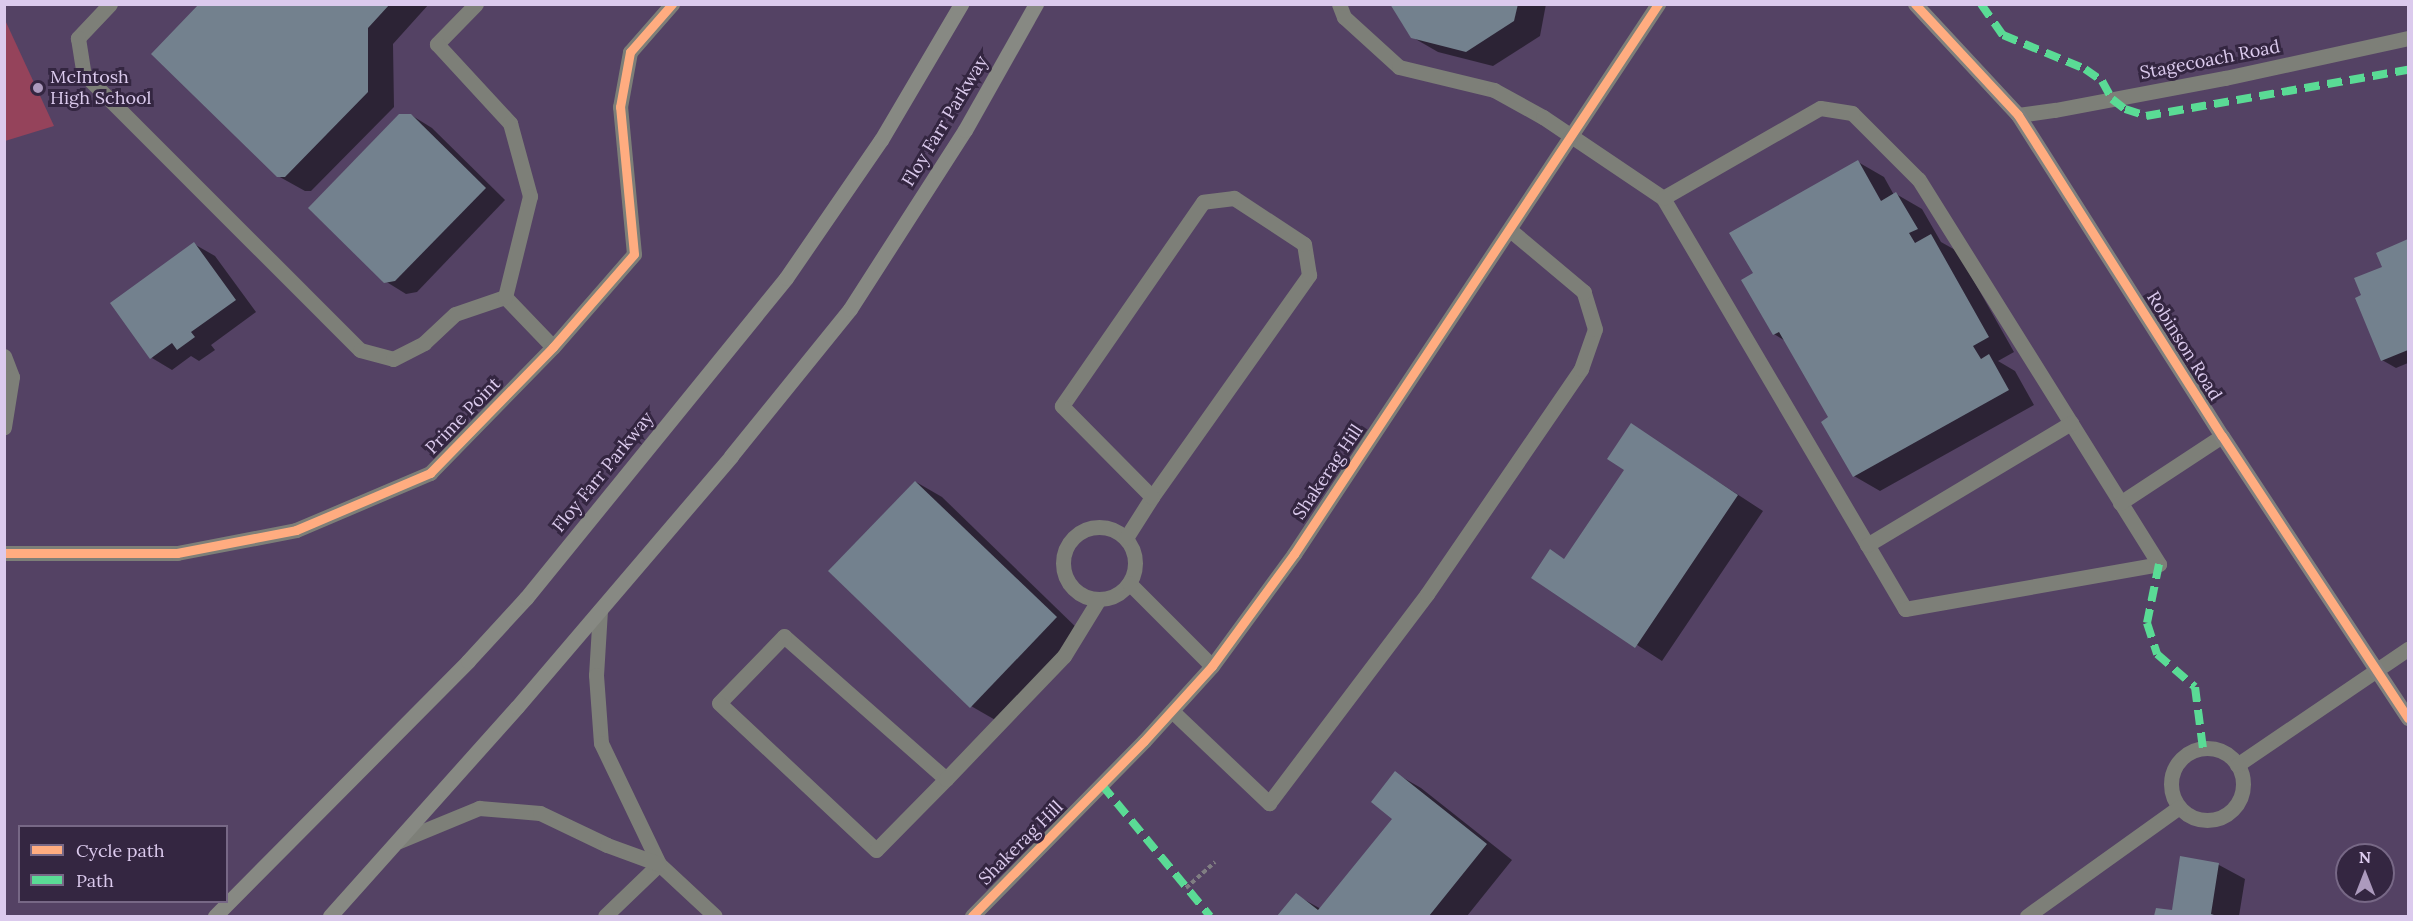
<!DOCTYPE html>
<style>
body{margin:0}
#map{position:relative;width:2413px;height:921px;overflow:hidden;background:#544264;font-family:Lora,serif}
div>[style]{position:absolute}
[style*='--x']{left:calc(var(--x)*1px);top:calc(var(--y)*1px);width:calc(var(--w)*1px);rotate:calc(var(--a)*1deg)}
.green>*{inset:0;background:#95435b}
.shadow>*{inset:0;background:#0007}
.building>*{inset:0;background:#73818e}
.path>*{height:4px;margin-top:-2px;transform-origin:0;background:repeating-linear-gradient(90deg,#807e82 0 4.5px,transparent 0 7.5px)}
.lane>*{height:15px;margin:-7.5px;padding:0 7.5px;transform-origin:7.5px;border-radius:7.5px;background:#7d7f78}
.lane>.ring{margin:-7.5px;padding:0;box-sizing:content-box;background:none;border:15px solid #7d7f78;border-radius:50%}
.street>*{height:15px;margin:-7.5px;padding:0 7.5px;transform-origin:7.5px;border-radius:7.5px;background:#7d7f78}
.secondary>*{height:15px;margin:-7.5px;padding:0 7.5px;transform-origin:7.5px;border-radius:7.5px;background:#80817e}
.primary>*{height:15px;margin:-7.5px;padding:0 7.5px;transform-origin:7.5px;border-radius:7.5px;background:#878983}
.quiet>*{height:8px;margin-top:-4px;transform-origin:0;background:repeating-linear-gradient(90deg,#5adb95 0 15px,transparent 0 23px)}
.cycleway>*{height:9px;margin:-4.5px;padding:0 4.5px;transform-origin:4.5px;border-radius:4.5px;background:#ffac80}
.dots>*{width:16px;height:16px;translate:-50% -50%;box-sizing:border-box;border:3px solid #342641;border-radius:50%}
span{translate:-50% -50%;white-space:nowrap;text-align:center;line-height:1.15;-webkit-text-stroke:6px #342641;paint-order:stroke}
.street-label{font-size:18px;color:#dbcaed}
.poi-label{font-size:18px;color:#dbcaed}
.left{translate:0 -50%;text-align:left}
.frame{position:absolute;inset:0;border:6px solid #dbcaed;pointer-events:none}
.legend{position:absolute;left:18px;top:825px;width:210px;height:78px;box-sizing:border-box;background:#342641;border:2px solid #776886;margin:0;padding:8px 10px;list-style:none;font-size:18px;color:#dbcaed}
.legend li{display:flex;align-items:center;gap:12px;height:30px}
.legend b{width:30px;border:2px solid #776886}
.north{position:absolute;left:2335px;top:843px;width:60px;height:60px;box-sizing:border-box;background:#342641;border:2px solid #776886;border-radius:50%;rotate:0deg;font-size:16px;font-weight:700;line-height:24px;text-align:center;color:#dbcaed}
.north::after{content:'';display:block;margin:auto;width:21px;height:27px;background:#ac9abd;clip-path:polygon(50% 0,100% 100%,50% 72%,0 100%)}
</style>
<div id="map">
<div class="green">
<i style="clip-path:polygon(5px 20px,54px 126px,5px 141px,4px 141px)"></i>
</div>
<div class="shadow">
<i style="clip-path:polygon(201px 4px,429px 4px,393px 44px,394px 107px,311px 191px,305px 191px,278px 176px)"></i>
<i style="clip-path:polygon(1391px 4px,1546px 4px,1540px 36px,1493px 66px,1438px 52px,1412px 37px)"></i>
<i style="clip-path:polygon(411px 115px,432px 128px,505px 200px,417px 292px,406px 294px,385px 281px)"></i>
<i style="clip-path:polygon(1858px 162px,1884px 177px,1894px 195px,1896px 194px,1922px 209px,1941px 242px,1957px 251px,2014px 352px,1998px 361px,2015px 371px,2034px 405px,1880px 491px,1854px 476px,1823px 422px,1830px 418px,1787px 342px,1774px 334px,1755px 274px)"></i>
<i style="clip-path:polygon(2408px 241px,2408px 363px,2396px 368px,2382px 360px,2363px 296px,2384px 267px,2378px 254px)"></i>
<i style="clip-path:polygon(194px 244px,215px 256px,256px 312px,211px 345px,215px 350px,199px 361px,191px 356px,172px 370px,152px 358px)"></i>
<i style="clip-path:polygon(1631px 425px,1763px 511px,1662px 661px,1533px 578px,1565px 560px,1626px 470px)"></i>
<i style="clip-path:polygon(916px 482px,942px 497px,1082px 633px,997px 721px,971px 706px)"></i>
<i style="clip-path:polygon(1395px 773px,1421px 788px,1512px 860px,1467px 916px,1279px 916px,1296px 895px,1321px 909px,1394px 819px)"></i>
<i style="clip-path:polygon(2181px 858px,2219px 865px,2245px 879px,2239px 916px,2155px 916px,2157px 910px,2174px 912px)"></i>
</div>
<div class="building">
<i style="clip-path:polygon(199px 4px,390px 4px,368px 28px,368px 92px,285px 177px,277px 177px,151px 54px)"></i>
<i style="clip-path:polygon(1390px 4px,1518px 4px,1514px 21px,1466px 52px,1411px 38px)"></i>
<i style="clip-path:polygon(399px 114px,411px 114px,486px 188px,395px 281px,384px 283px,308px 208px)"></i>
<i style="clip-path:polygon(1858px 160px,1881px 201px,1896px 192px,1918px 229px,1909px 233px,1915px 243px,1931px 234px,1989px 337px,1973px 346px,1981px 359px,1989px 354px,2009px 390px,1853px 477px,1821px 422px,1828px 417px,1779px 332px,1773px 335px,1741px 280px,1753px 273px,1729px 233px)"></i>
<i style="clip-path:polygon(2408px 239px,2408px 350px,2381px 361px,2355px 298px,2361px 295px,2354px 278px,2382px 267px,2376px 253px)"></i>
<i style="clip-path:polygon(194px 242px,236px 300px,191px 332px,195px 337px,177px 350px,172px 343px,150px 359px,110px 303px)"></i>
<i style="clip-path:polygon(1631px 423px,1738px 495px,1635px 648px,1531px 578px,1550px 549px,1564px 559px,1624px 470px,1607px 459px)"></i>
<i style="clip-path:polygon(915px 481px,1057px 617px,970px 708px,828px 571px)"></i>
<i style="clip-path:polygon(1395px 771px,1487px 844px,1429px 916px,1277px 916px,1296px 893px,1318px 910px,1392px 819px,1371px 802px)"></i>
<i style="clip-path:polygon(2180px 856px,2219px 863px,2211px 914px,2217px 916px,2154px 916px,2156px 908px,2172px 910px)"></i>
</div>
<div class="path">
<i style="--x:1186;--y:888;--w:39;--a:-42"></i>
</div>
<div class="lane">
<i style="--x:110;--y:4;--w:47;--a:133.3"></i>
<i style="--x:78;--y:38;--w:36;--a:81"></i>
<i style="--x:84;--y:74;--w:390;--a:45"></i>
<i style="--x:360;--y:350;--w:34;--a:15"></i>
<i style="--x:393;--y:359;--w:35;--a:-27"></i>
<i style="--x:424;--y:343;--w:42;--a:-43.1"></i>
<i style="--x:455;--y:314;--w:53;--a:-18.8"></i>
<i style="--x:505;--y:297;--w:69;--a:46.2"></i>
<i style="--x:476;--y:4;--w:56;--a:134.3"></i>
<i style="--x:437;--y:44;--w:108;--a:47.3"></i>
<i style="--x:510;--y:123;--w:76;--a:74.7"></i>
<i style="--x:530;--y:196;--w:104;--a:103.9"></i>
<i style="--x:1339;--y:4;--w:14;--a:69"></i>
<i style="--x:1344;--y:17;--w:74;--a:42.3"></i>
<i style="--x:1399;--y:67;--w:98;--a:13.6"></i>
<i style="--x:1494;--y:90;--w:56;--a:28.9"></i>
<i style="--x:1543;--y:117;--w:145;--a:34"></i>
<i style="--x:1663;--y:198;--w:477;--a:59.5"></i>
<i style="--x:1905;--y:609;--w:258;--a:-10"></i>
<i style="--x:2159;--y:564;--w:454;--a:-122"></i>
<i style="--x:1918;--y:179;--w:93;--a:-135"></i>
<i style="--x:1852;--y:113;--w:32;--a:-171"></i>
<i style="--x:1820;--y:108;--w:181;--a:150.2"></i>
<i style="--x:4;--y:356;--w:22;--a:69"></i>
<i style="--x:12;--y:377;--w:51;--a:99.1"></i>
<i style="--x:2120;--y:503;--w:122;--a:-33.3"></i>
<i class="ring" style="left:1063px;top:527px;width:57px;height:57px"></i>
<i style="--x:1126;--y:538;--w:49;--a:-57.6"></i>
<i style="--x:1152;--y:497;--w:272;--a:-54.7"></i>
<i style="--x:1309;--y:275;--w:31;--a:-99"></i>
<i style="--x:1304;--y:244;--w:84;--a:-146.7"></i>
<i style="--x:1234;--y:198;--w:31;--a:173"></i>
<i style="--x:1203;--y:202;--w:248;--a:124.7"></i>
<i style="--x:1062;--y:406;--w:128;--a:45.3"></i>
<i style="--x:1867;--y:545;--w:238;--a:-30.9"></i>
<i style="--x:1129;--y:583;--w:117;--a:45"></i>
<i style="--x:1172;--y:711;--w:134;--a:43.5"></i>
<i style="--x:1269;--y:803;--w:262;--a:-52.9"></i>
<i style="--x:1427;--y:594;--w:273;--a:-55.6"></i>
<i style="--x:1581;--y:369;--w:42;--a:-70.7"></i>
<i style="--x:1595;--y:329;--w:39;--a:-107"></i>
<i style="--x:1584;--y:292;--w:97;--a:-140"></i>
<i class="ring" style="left:2171px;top:748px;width:57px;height:57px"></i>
<i style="--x:2237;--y:765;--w:207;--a:-34.2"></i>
<i style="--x:946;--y:779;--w:216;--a:-138.6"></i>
<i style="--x:784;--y:636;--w:93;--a:134.1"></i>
<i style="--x:719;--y:703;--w:215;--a:43.1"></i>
<i style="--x:876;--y:850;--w:100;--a:-45.4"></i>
<i style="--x:946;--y:779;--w:170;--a:-46.2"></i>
<i style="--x:1064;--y:656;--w:67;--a:-58.4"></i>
<i style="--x:605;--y:916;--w:75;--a:-43.9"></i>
<i style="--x:2027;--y:916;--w:187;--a:-35.6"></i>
</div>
<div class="street">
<i style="--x:2018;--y:115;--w:37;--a:-8"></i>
<i style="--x:2055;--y:110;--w:173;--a:-10.7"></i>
<i style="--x:2225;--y:78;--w:187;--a:-12.3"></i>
<i style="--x:4;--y:553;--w:173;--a:0"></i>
<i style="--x:177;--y:553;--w:121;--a:-10.9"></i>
<i style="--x:296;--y:530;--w:146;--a:-23"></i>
<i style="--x:430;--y:473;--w:176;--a:-45.7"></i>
<i style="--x:553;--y:347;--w:123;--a:-48.9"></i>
<i style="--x:634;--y:254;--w:148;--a:-95.4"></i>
<i style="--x:620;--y:107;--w:56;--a:-79.7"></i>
<i style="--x:630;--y:52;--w:64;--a:-48.8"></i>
<i style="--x:600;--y:610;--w:65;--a:93.5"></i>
<i style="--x:596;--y:675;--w:68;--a:85.8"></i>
<i style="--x:601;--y:743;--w:134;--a:64.4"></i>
<i style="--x:659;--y:864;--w:76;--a:42.9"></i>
<i style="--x:399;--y:841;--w:87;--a:-22.4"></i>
<i style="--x:479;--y:808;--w:61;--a:4.7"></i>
<i style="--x:540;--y:813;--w:74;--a:25.5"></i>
<i style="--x:607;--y:845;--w:55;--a:20.1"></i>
<i style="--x:972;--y:916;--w:245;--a:-45.5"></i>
<i style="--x:1144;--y:741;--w:101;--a:-47.8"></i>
<i style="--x:1212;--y:666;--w:139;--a:-53.8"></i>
<i style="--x:1294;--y:554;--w:660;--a:-56.5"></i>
</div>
<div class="secondary">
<i style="--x:1915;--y:4;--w:151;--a:47.1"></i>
<i style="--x:2018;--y:115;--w:380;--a:57.6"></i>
<i style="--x:2222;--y:436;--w:338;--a:56.6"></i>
</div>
<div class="primary">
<i style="--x:215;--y:916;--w:359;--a:-45.2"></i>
<i style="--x:468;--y:661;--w:86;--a:-47.4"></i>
<i style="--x:526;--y:598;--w:412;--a:-50.9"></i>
<i style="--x:786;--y:278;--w:168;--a:-55.5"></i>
<i style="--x:881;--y:140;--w:158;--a:-59.5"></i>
<i style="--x:330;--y:916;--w:280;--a:-48.2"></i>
<i style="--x:517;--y:707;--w:330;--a:-49.5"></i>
<i style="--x:731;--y:456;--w:189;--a:-51"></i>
<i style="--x:850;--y:309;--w:213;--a:-57.3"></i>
<i style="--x:965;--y:130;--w:145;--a:-60.6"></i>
</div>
<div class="quiet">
<i style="--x:1981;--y:4;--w:38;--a:55"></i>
<i style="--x:2003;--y:35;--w:89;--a:22.5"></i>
<i style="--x:2085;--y:69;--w:21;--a:35"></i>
<i style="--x:2102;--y:81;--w:21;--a:61"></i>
<i style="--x:2112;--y:99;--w:16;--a:38"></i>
<i style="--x:2125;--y:109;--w:22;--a:18"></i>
<i style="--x:2146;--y:116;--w:266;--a:-10"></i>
<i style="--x:2159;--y:564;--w:60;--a:101.5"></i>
<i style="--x:2147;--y:623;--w:33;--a:72"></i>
<i style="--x:2157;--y:654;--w:50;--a:41"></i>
<i style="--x:2195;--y:687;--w:63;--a:82.6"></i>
<i style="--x:1102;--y:785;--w:170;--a:50.5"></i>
</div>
<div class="cycleway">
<i style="--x:1915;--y:4;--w:151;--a:47.1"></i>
<i style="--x:2018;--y:115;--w:380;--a:57.6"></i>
<i style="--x:2222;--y:436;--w:338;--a:56.6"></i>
<i style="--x:4;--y:553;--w:173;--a:0"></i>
<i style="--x:177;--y:553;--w:121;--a:-10.9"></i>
<i style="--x:296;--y:530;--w:146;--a:-23"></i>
<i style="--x:430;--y:473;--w:176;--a:-45.7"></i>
<i style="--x:553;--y:347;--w:123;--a:-48.9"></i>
<i style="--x:634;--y:254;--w:148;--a:-95.4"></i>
<i style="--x:620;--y:107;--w:56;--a:-79.7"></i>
<i style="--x:630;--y:52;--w:64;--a:-48.8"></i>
<i style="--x:972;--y:916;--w:245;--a:-45.5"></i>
<i style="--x:1144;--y:741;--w:101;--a:-47.8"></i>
<i style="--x:1212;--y:666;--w:139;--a:-53.8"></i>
<i style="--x:1294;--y:554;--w:660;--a:-56.5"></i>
</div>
<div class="dots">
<i style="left:38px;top:88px;background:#ac9abd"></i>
</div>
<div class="street-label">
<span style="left:2210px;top:60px;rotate:-11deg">Stagecoach Road</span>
<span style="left:945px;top:121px;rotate:-59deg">Floy Farr Parkway</span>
<span style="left:2184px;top:346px;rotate:58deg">Robinson Road</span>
<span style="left:463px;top:416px;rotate:-46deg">Prime Point</span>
<span style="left:603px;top:472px;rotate:-51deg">Floy Farr Parkway</span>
<span style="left:1328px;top:472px;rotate:-56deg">Shakerag Hill</span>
<span style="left:1021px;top:843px;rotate:-45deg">Shakerag Hill</span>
</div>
<div class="poi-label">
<span class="left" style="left:50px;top:88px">McIntosh<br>High School</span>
</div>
<div class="frame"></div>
<ul class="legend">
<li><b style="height:8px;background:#ffac80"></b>Cycle path</li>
<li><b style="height:8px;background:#5adb95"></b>Path</li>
</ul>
<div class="north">N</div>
</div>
